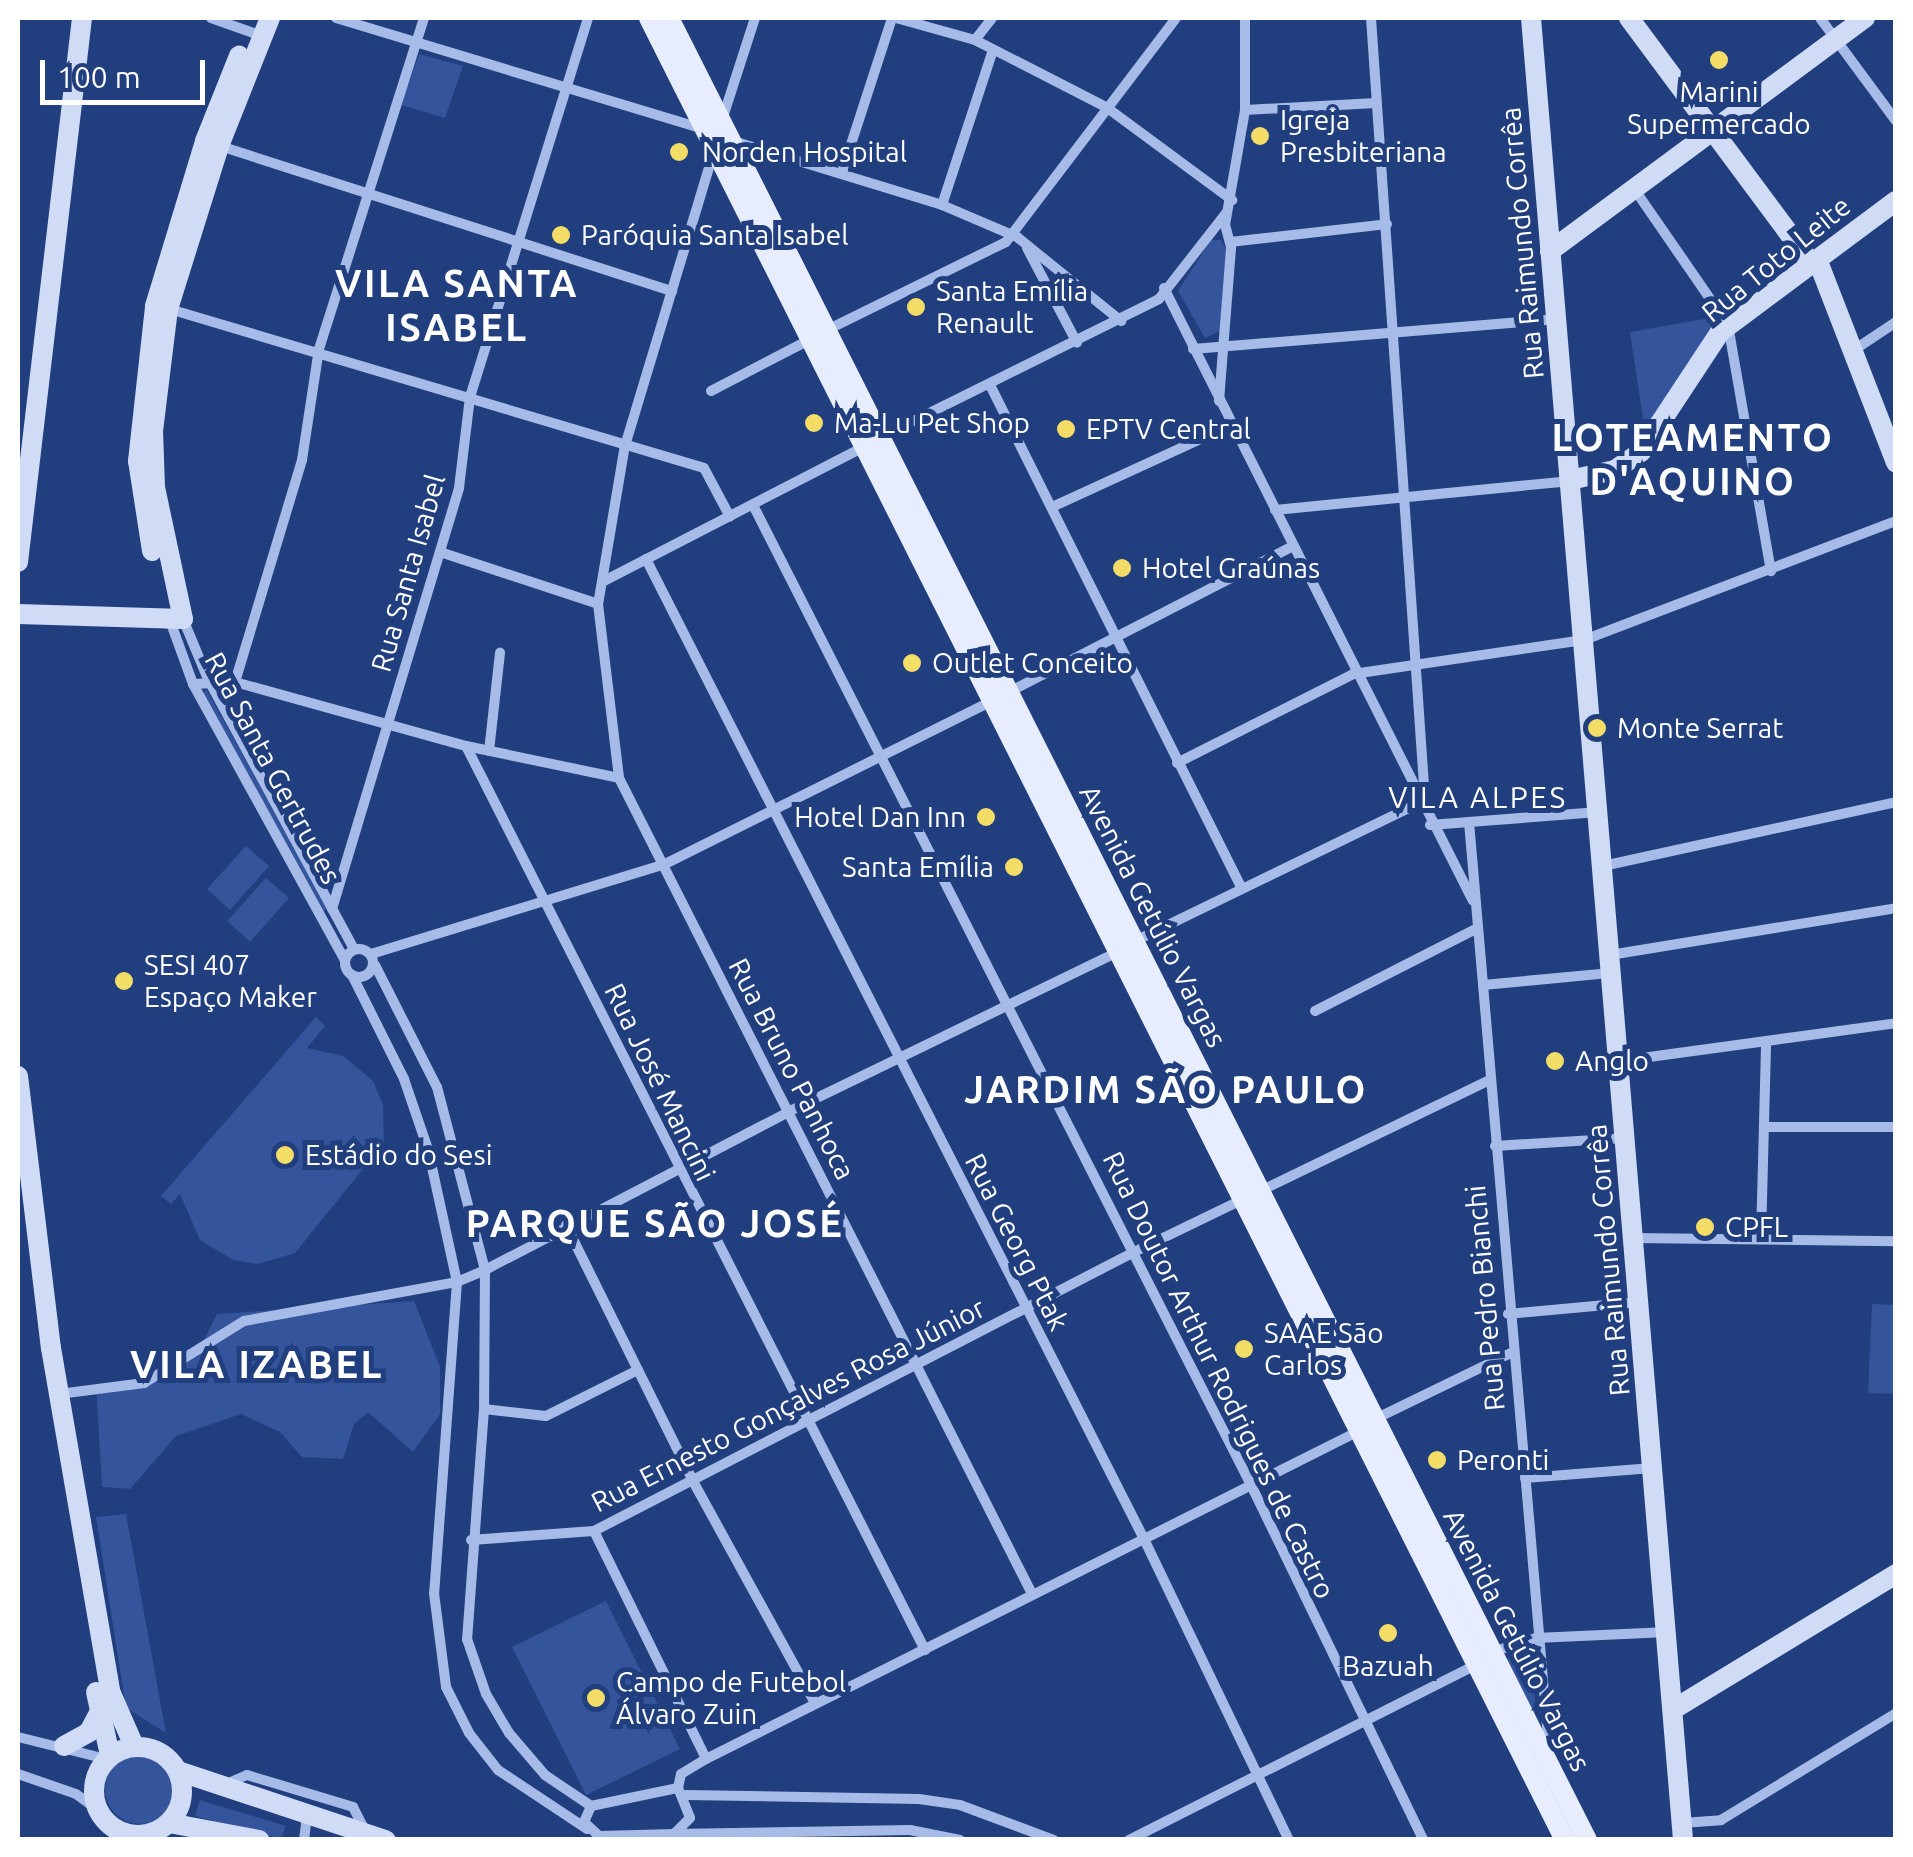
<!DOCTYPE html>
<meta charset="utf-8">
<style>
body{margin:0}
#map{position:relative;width:1913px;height:1857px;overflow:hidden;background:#213e7e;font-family:Ubuntu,sans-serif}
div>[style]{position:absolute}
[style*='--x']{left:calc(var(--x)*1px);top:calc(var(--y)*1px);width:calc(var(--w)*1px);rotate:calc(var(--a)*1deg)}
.green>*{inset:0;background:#34559c}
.round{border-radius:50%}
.street>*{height:10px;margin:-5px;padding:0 5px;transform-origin:5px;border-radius:5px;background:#a6bbe7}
.street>.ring{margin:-5px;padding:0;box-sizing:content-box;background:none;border:10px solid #a6bbe7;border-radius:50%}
.secondary>*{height:20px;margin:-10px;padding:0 10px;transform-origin:10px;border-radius:10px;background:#d0dbf6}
.secondary>.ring{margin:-10px;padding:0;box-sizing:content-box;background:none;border:20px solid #d0dbf6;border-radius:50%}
.primary>*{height:20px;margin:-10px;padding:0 10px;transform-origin:10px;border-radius:10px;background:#e7edfd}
.dots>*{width:28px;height:28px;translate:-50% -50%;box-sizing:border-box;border:5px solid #213e7e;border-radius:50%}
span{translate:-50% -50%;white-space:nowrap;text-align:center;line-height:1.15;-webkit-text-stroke:10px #213e7e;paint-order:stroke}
.poi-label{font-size:28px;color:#fff}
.left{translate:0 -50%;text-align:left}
.right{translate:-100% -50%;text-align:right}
.street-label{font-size:28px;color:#fff}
.neighbourhood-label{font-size:30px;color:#fff;letter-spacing:2.5px}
.district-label{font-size:38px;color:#fff;font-weight:700;letter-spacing:2.5px}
.frame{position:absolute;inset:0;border:20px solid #fff;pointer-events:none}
.scale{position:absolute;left:40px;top:60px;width:165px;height:45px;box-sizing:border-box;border:5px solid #fff;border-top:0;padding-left:12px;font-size:30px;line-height:35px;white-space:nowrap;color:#fff;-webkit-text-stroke:8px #213e7e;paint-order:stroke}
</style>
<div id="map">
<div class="green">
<i style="clip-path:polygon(419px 54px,463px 66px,445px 118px,401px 105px)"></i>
<i style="clip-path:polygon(1211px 240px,1221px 240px,1226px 249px,1220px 331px,1205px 338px,1178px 291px)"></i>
<i style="clip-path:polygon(1716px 317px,1717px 325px,1646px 438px,1630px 332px)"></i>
<i style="clip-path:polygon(206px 689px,328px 908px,323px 912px,202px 695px)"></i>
<i style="clip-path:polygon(246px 846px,269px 866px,230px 910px,207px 889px)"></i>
<i style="clip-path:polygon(266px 878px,289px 898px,250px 942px,227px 921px)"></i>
<i style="clip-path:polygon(316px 1017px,325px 1026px,307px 1048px,343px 1056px,373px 1081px,383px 1105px,384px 1143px,295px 1253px,258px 1264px,233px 1260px,200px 1240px,180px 1194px,171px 1204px,161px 1196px)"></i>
<i style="clip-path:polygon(414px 1301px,440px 1367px,440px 1414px,413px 1452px,368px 1412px,354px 1424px,343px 1459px,302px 1457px,280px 1432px,241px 1414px,176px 1436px,130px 1489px,102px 1487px,96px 1385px,142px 1381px,204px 1340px,217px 1314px)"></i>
<i style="clip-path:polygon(1872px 1304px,1895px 1305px,1895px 1394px,1868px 1393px)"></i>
<i style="clip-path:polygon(126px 1514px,166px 1733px,126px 1708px,96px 1517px)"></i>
<i style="clip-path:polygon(606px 1601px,680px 1749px,586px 1795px,512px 1647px)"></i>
<i style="clip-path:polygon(1523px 1649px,1534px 1651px,1535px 1717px,1507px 1659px)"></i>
<i class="round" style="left:105px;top:1754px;width:70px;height:70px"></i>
<i style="clip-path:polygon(200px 1800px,286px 1826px,281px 1839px,195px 1816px)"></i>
</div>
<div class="street">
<i style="--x:211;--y:18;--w:54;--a:19.4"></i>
<i style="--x:336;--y:18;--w:384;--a:16.8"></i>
<i style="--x:896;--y:18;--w:82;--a:15.6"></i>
<i style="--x:975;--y:40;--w:147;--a:27.1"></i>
<i style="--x:1106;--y:107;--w:157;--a:36.4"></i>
<i style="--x:1820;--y:18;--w:128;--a:53.6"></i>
<i style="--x:975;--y:40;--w:28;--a:-52"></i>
<i style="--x:1245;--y:110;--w:131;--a:-3.1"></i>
<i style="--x:722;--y:120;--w:107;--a:-72.1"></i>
<i style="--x:733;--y:141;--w:219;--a:17"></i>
<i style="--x:942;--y:205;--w:82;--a:23.1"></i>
<i style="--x:1017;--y:237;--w:134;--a:38.9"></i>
<i style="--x:220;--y:146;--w:475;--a:17.8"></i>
<i style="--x:714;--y:151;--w:307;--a:106.8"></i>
<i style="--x:625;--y:445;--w:161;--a:99.6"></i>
<i style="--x:598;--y:604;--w:175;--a:83.1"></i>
<i style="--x:619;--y:778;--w:915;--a:63.15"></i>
<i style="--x:842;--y:172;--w:162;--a:-72"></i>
<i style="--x:1635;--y:190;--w:164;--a:55.4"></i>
<i style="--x:1728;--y:325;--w:250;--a:80.1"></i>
<i style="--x:942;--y:205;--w:163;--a:-71.8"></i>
<i style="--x:1230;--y:242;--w:158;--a:-6.5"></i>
<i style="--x:1027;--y:248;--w:107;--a:62.2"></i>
<i style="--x:1164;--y:288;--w:686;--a:63.25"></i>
<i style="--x:166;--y:308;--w:561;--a:16.56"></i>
<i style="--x:704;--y:468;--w:55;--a:62"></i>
<i style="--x:827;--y:330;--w:199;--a:-26.2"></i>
<i style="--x:1006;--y:242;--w:281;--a:-52.8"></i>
<i style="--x:1193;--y:349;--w:364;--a:-4.7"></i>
<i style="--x:1854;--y:350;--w:50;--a:-33.7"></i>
<i style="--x:990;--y:385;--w:563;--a:63.43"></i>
<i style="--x:711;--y:391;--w:110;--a:-27.5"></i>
<i style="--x:1219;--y:401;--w:154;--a:-85.5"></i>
<i style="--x:1231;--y:247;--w:23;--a:-105"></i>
<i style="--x:1225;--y:225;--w:117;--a:-80.1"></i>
<i style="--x:1245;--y:110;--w:92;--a:-90"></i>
<i style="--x:881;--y:437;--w:310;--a:-26.4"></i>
<i style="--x:1159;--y:299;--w:110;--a:-52"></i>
<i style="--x:753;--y:505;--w:1099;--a:63.06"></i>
<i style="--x:1251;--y:1485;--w:394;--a:64.1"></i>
<i style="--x:1052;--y:507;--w:197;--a:-24.6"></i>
<i style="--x:1275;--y:510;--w:295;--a:-5.6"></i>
<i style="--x:440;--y:552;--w:166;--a:18.2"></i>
<i style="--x:646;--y:559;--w:1099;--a:63.06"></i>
<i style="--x:1144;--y:1539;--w:334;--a:64.3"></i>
<i style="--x:602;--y:582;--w:295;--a:-27.3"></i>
<i style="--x:169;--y:618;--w:70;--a:70"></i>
<i style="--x:193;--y:684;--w:316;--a:61.2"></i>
<i style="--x:183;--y:619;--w:65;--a:67.4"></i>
<i style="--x:208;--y:679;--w:307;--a:61.6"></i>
<i style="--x:235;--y:682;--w:232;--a:-73.2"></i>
<i style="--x:302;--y:460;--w:112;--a:-81.3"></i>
<i style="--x:319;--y:349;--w:347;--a:-72.4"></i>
<i style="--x:193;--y:684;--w:42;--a:-2.7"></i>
<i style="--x:235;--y:682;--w:240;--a:15.5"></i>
<i style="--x:466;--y:746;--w:156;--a:11.8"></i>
<i style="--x:1009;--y:692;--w:319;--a:-27.2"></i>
<i style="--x:466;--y:746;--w:1014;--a:63.08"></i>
<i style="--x:489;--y:751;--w:99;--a:-83.6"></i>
<i style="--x:1177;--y:763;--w:197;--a:-26.8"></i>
<i style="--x:1353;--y:674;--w:233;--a:-8.4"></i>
<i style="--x:1584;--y:640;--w:334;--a:-20.9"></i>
<i style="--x:1469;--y:822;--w:930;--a:85.07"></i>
<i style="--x:1430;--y:825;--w:169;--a:-4.4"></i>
<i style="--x:1603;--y:866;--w:300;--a:-12.3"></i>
<i style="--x:332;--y:909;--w:440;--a:-73.2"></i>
<i style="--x:459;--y:488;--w:92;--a:-83.1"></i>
<i style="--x:470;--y:397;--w:397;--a:-72.7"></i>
<i style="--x:1135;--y:941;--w:322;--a:-25.9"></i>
<i style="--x:1425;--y:800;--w:784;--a:-93.95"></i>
<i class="ring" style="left:345px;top:949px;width:18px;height:18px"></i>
<i style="--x:371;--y:954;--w:307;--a:-17"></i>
<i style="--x:665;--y:864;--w:368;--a:-26.5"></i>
<i style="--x:1610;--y:955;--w:290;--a:-9.3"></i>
<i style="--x:375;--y:965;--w:137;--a:63.1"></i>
<i style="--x:437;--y:1087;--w:189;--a:75.3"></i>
<i style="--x:485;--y:1270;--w:139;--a:90.4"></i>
<i style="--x:484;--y:1409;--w:231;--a:94.2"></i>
<i style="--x:467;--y:1639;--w:58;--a:70.9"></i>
<i style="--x:486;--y:1694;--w:45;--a:59.5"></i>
<i style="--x:509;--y:1733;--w:55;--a:49.4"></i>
<i style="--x:545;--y:1775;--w:55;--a:34"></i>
<i style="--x:352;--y:975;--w:116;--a:63.4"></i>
<i style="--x:404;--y:1079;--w:74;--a:71.1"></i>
<i style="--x:428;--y:1149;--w:136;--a:77.7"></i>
<i style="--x:457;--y:1282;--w:312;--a:94.2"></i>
<i style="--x:434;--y:1593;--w:95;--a:82.7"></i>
<i style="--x:446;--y:1687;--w:51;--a:63.4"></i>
<i style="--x:469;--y:1733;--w:47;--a:51.9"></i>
<i style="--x:498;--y:1770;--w:107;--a:33.5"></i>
<i style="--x:1483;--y:985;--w:129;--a:-5.4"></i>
<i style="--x:1315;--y:1011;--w:181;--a:-27"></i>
<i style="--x:1620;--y:1061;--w:279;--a:-7.8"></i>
<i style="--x:1764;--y:1127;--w:132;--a:0"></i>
<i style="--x:1495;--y:1146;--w:129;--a:-3.5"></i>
<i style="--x:566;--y:1225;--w:288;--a:63.6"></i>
<i style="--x:694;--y:1483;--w:251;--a:61.2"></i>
<i style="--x:1634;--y:1238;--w:262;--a:0.7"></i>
<i style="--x:1761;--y:1238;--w:196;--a:-88.5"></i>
<i style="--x:1508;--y:1314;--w:131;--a:-5.3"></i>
<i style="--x:59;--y:1394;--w:86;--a:-7.4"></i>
<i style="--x:144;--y:1383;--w:118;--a:-31.8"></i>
<i style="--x:244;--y:1321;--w:217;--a:-10.4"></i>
<i style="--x:457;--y:1282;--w:30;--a:-23"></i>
<i style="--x:485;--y:1270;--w:342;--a:-27.5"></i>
<i style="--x:788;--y:1112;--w:367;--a:-25.9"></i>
<i style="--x:484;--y:1409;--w:62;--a:6.4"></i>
<i style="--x:546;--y:1416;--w:103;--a:-26.6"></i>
<i style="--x:1375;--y:1419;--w:151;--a:-25.9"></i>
<i style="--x:1525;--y:1478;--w:128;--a:-4.5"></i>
<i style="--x:594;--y:1531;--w:254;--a:63.8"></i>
<i style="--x:471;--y:1540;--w:123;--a:-4.2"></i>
<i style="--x:594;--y:1531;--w:608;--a:-27.32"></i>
<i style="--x:1134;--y:1252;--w:395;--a:-25.8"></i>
<i style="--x:1492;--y:1652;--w:46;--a:-17.7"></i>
<i style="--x:1536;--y:1638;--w:132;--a:-2.6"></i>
<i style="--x:18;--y:1737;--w:91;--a:14"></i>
<i style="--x:18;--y:1774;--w:61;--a:19"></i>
<i style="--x:76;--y:1794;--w:27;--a:36"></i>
<i style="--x:222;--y:1786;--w:27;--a:-24"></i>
<i style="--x:247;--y:1775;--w:111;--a:16.8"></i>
<i style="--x:353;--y:1807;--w:28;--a:63"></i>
<i style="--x:678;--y:1788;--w:14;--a:-78"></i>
<i style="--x:681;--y:1774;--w:29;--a:-31"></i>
<i style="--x:706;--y:1759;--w:731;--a:-26.67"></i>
<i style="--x:678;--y:1788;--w:32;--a:68"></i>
<i style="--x:690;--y:1818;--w:23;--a:135"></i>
<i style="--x:674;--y:1834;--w:75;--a:178.5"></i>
<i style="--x:599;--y:1836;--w:21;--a:-137"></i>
<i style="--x:584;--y:1822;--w:17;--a:-66"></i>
<i style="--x:591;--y:1806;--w:89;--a:-11.7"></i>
<i style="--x:686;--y:1795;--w:233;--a:1"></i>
<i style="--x:919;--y:1799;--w:41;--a:8.3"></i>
<i style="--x:960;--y:1805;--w:100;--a:20.4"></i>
<i style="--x:1682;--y:1823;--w:39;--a:-4"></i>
<i style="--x:1721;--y:1820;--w:205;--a:-31.4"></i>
<i style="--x:674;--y:1834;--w:236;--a:-1"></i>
<i style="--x:910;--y:1830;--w:51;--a:11.3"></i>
<i style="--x:304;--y:1840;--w:23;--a:-83"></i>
<i style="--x:1129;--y:1840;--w:391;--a:-26.8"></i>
</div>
<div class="secondary">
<i style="--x:1531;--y:18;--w:1828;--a:85.23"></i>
<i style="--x:1629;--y:18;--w:304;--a:53.4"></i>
<i style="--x:1810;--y:262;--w:9;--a:13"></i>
<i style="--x:1819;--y:264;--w:213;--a:68.8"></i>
<i style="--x:1550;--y:251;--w:392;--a:-36.5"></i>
<i style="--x:1570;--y:480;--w:46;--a:-12.5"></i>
<i style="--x:1615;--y:470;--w:32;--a:-35"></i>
<i style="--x:1641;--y:452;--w:144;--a:-56.6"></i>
<i style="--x:1720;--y:332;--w:219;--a:-36.7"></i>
<i style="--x:152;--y:551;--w:91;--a:-98.8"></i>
<i style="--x:138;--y:461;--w:156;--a:-83.7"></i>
<i style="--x:155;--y:306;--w:172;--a:-73.1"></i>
<i style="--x:205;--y:141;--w:92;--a:-68.2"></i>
<i style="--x:18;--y:562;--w:548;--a:-83.29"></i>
<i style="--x:18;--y:614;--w:165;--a:1.7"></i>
<i style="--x:183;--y:619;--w:135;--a:-102"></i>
<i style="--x:155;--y:487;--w:56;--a:-92"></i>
<i style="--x:153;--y:431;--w:123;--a:-83"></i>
<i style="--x:168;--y:309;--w:171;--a:-72.6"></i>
<i style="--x:219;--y:146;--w:138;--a:-68.3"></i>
<i style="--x:18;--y:1076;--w:274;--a:83.1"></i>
<i style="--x:51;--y:1348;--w:348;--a:80.2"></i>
<i style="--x:110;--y:1691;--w:60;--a:66.4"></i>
<i style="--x:96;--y:1692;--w:65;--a:77.5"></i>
<i style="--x:1674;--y:1709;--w:260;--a:-31.3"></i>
<i style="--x:64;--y:1746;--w:29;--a:-29"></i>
<i style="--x:89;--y:1732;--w:26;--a:-62"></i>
<i class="ring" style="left:94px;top:1747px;width:68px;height:68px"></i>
<i style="--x:178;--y:1771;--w:219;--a:18.4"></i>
<i style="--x:169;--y:1823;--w:92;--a:10.7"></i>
</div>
<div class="primary">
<i style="--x:649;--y:18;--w:2039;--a:63.31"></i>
<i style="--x:669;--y:18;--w:2040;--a:63.26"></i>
</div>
<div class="dots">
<i style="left:1719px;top:60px;background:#f3dd67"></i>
<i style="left:1260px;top:136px;background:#f3dd67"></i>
<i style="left:679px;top:152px;background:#f3dd67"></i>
<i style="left:561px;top:235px;background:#f3dd67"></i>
<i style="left:916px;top:307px;background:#f3dd67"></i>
<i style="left:814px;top:423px;background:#f3dd67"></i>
<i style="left:1066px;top:429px;background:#f3dd67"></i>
<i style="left:1122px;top:568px;background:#f3dd67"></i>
<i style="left:912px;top:663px;background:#f3dd67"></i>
<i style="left:1597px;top:728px;background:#f3dd67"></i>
<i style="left:986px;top:817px;background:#f3dd67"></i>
<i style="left:1014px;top:867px;background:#f3dd67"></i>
<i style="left:124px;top:981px;background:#f3dd67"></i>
<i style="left:1555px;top:1061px;background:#f3dd67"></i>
<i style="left:285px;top:1155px;background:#f3dd67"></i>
<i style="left:1705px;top:1227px;background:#f3dd67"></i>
<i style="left:1244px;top:1349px;background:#f3dd67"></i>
<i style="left:1437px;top:1460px;background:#f3dd67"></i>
<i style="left:1388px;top:1633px;background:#f3dd67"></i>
<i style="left:596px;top:1698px;background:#f3dd67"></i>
</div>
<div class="poi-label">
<span style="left:1719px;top:108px">Marini<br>Supermercado</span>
<span class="left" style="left:1280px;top:136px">Igreja<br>Presbiteriana</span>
<span class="left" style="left:702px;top:152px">Norden Hospital</span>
<span class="left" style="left:581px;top:235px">Paróquia Santa Isabel</span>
<span class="left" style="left:936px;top:307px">Santa Emília<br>Renault</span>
<span class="left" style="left:834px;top:423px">Ma-Lu Pet Shop</span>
<span class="left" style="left:1086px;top:429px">EPTV Central</span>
<span class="left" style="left:1142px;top:568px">Hotel Graúnas</span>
<span class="left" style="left:932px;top:663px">Outlet Conceito</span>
<span class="left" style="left:1617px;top:728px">Monte Serrat</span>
<span class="right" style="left:966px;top:817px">Hotel Dan Inn</span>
<span class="right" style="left:994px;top:867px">Santa Emília</span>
<span class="left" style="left:144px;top:981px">SESI 407<br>Espaço Maker</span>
<span class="left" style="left:1575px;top:1061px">Anglo</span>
<span class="left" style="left:305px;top:1155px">Estádio do Sesi</span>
<span class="left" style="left:1725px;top:1227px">CPFL</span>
<span class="left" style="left:1264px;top:1349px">SAAE São<br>Carlos</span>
<span class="left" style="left:1457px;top:1460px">Peronti</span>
<span style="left:1388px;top:1666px">Bazuah</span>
<span class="left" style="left:616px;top:1698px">Campo de Futebol<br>Álvaro Zuin</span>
</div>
<div class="street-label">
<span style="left:1522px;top:243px;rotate:-95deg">Rua Raimundo Corrêa</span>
<span style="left:1776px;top:259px;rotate:-39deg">Rua Toto Leite</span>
<span style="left:408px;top:573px;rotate:-74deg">Rua Santa Isabel</span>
<span style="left:273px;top:768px;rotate:62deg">Rua Santa Gertrudes</span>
<span style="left:1153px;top:916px;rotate:63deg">Avenida Getúlio Vargas</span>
<span style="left:792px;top:1069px;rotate:63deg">Rua Bruno Panhoca</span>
<span style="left:660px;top:1082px;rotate:64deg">Rua José Mancini</span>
<span style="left:1017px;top:1242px;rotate:63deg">Rua Georg Ptak</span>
<span style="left:1608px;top:1260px;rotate:-95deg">Rua Raimundo Corrêa</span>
<span style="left:1485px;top:1298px;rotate:-95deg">Rua Pedro Bianchi</span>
<span style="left:1219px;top:1375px;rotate:64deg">Rua Doutor Arthur Rodrigues de Castro</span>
<span style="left:788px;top:1405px;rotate:-27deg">Rua Ernesto Gonçalves Rosa Júnior</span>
<span style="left:1517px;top:1640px;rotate:63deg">Avenida Getúlio Vargas</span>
</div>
<div class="neighbourhood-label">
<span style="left:1478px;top:797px">VILA ALPES</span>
</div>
<div class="district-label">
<span style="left:457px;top:306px">VILA SANTA<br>ISABEL</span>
<span style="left:1693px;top:460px">LOTEAMENTO<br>D'AQUINO</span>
<span style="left:1166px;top:1090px">JARDIM SÃO PAULO</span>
<span style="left:655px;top:1224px">PARQUE SÃO JOSÉ</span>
<span style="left:257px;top:1365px">VILA IZABEL</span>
</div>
<div class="frame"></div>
<div class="scale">100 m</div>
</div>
